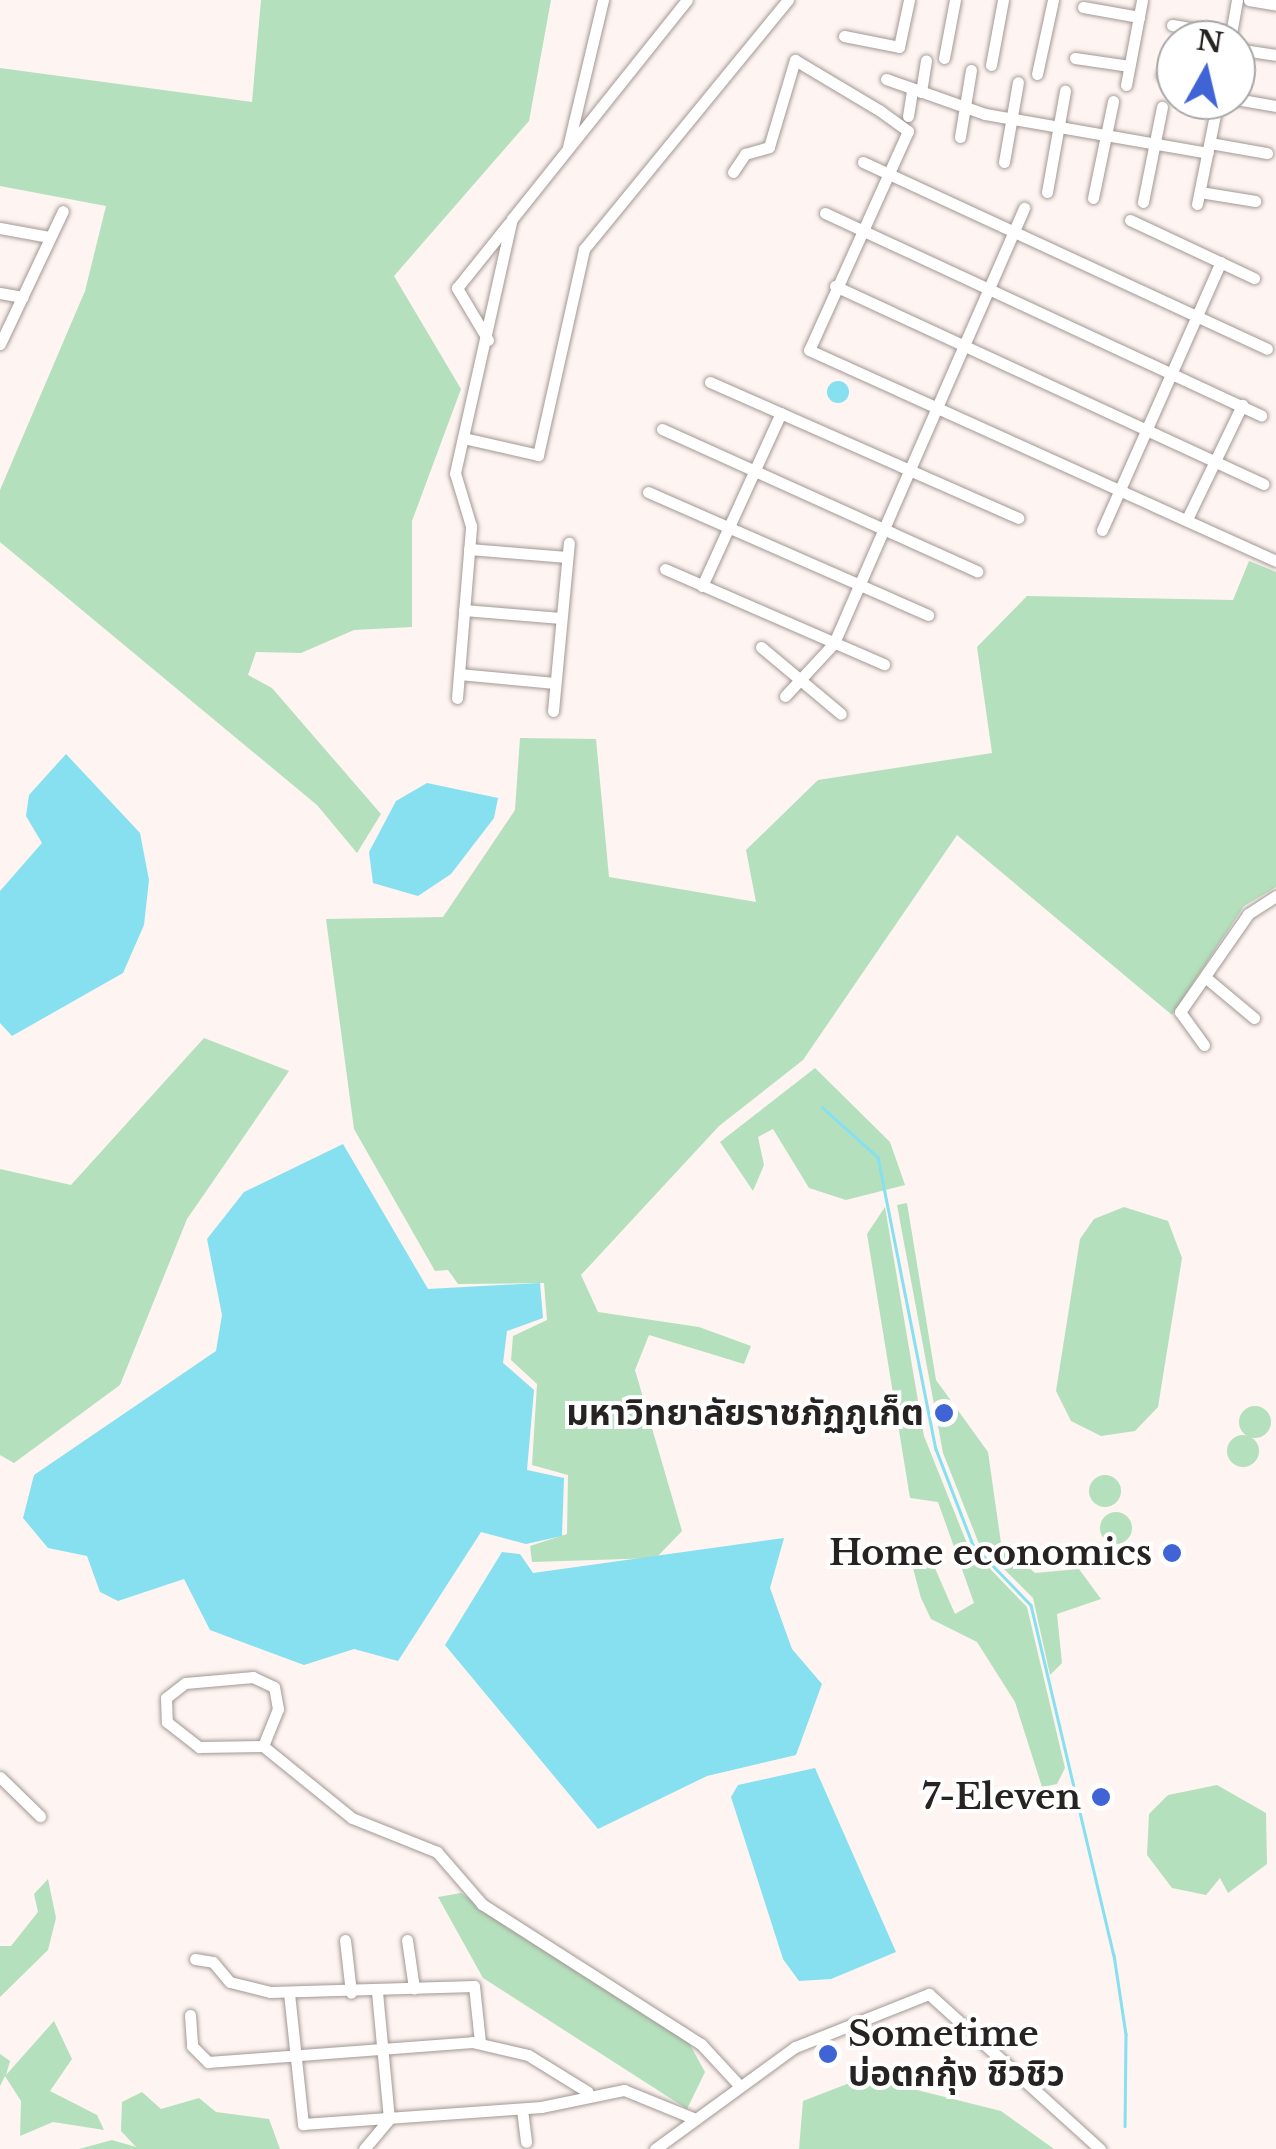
<!DOCTYPE html>
<meta charset="utf-8">
<style>
body{margin:0}
#map{position:relative;width:1276px;height:2149px;overflow:hidden;background:#fef4f1;font-family:"Libre Baskerville","Noto Sans Thai",serif}
div>[style]{position:absolute}
[style*='--x']{left:calc(var(--x)*1px);top:calc(var(--y)*1px);width:calc(var(--w)*1px);rotate:calc(var(--a)*1deg)}
.green>*{inset:0;background:#b5e0bd}
.round{border-radius:50%}
.water>*{inset:0;background:#86e0f0}
.stream>*{height:2.5px;margin:-1.25px;padding:0 1.25px;transform-origin:1.25px;border-radius:1.25px;background:#86e0f0}
.roads{filter:drop-shadow(0 0 2px #a19894) drop-shadow(0 0 2px #a19894)}
.minor>*{height:11px;margin:-5.5px;padding:0 5.5px;transform-origin:5.5px;border-radius:5.5px;background:#fff}
.dots>*{width:28px;height:28px;translate:-50% -50%;box-sizing:border-box;border:5px solid #fff;border-radius:50%}
span{translate:-50% -50%;white-space:nowrap;text-align:center;line-height:1.15;-webkit-text-stroke:8px #fff;paint-order:stroke}
.poi-label{font-size:35px;color:#262322;font-weight:700}
.right{translate:-100% -50%;text-align:right}
.left{translate:0 -50%;text-align:left}
.north{position:absolute;left:1156px;top:20px;width:100px;height:100px;box-sizing:border-box;background:#fff;border:2px solid #a8a7a7;border-radius:50%;rotate:8deg;font-size:28px;font-weight:700;line-height:40px;text-align:center;color:#262322}
.north::after{content:'';display:block;margin:auto;width:35px;height:45px;background:#4064d6;clip-path:polygon(50% 0,100% 100%,50% 72%,0 100%)}
</style>
<div id="map">
<div class="green">
<i style="clip-path:polygon(261px 0,551px 0,529px 121px,394px 276px,461px 389px,412px 521px,412px 627px,354px 630px,301px 653px,256px 652px,248px 675px,272px 688px,381px 814px,357px 853px,317px 805px,0 542px,0 490px,85px 291px,106px 206px,0 186px,0 68px,252px 102px)"></i>
<i style="clip-path:polygon(1249px 561px,1276px 572px,1276px 887px,1244px 906px,1172px 1015px,957px 835px,803px 1060px,719px 1126px,581px 1275px,598px 1312px,699px 1327px,751px 1346px,744px 1364px,649px 1335px,635px 1370px,682px 1531px,656px 1558px,532px 1562px,530px 1546px,567px 1534px,568px 1475px,532px 1465px,537px 1384px,511px 1360px,513px 1336px,547px 1320px,544px 1283px,458px 1284px,448px 1270px,435px 1271px,354px 1129px,326px 919px,443px 917px,515px 810px,520px 738px,596px 739px,609px 877px,756px 902px,746px 850px,818px 780px,992px 753px,977px 647px,1027px 596px,1233px 600px)"></i>
<i style="clip-path:polygon(204px 1038px,289px 1071px,187px 1219px,120px 1385px,14px 1463px,0 1455px,0 1169px,71px 1185px)"></i>
<i style="clip-path:polygon(815px 1068px,890px 1142px,905px 1185px,846px 1200px,809px 1188px,773px 1129px,758px 1137px,764px 1165px,753px 1191px,720px 1142px)"></i>
<i style="clip-path:polygon(907px 1203px,936px 1380px,988px 1452px,1001px 1543px,1035px 1573px,1079px 1569px,1101px 1599px,1057px 1614px,1062px 1663px,1050px 1675px,1033px 1598px,979px 1544px,943px 1453px,897px 1205px)"></i>
<i style="clip-path:polygon(885px 1207px,924px 1436px,968px 1546px,1027px 1607px,1065px 1768px,1057px 1784px,1042px 1787px,1015px 1702px,977px 1642px,931px 1619px,921px 1598px,910px 1557px,934px 1566px,955px 1614px,974px 1603px,938px 1502px,910px 1498px,867px 1234px)"></i>
<i style="clip-path:polygon(1124px 1207px,1168px 1221px,1182px 1258px,1158px 1407px,1135px 1431px,1101px 1436px,1071px 1421px,1056px 1391px,1080px 1239px,1094px 1219px)"></i>
<i class="round" style="left:1239px;top:1406px;width:32px;height:32px"></i>
<i class="round" style="left:1227px;top:1435px;width:32px;height:32px"></i>
<i class="round" style="left:1089px;top:1475px;width:32px;height:32px"></i>
<i class="round" style="left:1100px;top:1512px;width:32px;height:32px"></i>
<i style="clip-path:polygon(1217px 1785px,1266px 1813px,1267px 1864px,1228px 1893px,1220px 1878px,1206px 1895px,1172px 1888px,1147px 1855px,1149px 1814px,1168px 1795px)"></i>
<i style="clip-path:polygon(48px 1879px,56px 1918px,48px 1950px,0 1997px,0 1946px,11px 1946px,38px 1912px,34px 1894px)"></i>
<i style="clip-path:polygon(461px 1893px,689px 2043px,705px 2072px,687px 2109px,483px 1978px,438px 1897px)"></i>
<i style="clip-path:polygon(54px 2021px,72px 2059px,50px 2091px,97px 2115px,104px 2130px,53px 2122px,20px 2136px,21px 2101px,5px 2076px,0 2086px,0 2054px,10px 2061px,6px 2075px)"></i>
<i style="clip-path:polygon(865px 2077px,1001px 2111px,1054px 2149px,799px 2149px,803px 2101px)"></i>
<i style="clip-path:polygon(142px 2092px,161px 2109px,199px 2098px,216px 2112px,269px 2119px,280px 2149px,79px 2149px,112px 2140px,136px 2147px,121px 2131px,122px 2102px)"></i>
</div>
<div class="water">
<i class="round" style="left:827px;top:381px;width:22px;height:22px"></i>
<i style="clip-path:polygon(66px 754px,140px 833px,149px 880px,144px 925px,123px 973px,12px 1036px,0 1023px,0 891px,42px 843px,26px 816px,29px 795px)"></i>
<i style="clip-path:polygon(427px 783px,498px 798px,494px 818px,451px 874px,418px 896px,373px 883px,369px 852px,396px 801px)"></i>
<i style="clip-path:polygon(343px 1144px,428px 1289px,540px 1283px,543px 1318px,507px 1331px,503px 1363px,534px 1390px,527px 1470px,564px 1478px,562px 1536px,526px 1544px,481px 1532px,398px 1661px,354px 1649px,304px 1665px,210px 1630px,184px 1579px,118px 1601px,100px 1592px,87px 1556px,48px 1548px,23px 1518px,34px 1475px,216px 1351px,222px 1315px,207px 1239px,244px 1192px)"></i>
<i style="clip-path:polygon(784px 1538px,770px 1588px,792px 1649px,822px 1684px,796px 1755px,707px 1776px,598px 1829px,445px 1645px,502px 1552px,520px 1554px,533px 1573px)"></i>
<i style="clip-path:polygon(815px 1768px,896px 1952px,831px 1979px,799px 1981px,783px 1959px,731px 1797px,738px 1785px)"></i>
</div>
<div class="stream">
<i style="--x:822;--y:1107;--w:75;--a:41.8"></i>
<i style="--x:878;--y:1157;--w:298;--a:78.8"></i>
<i style="--x:936;--y:1449;--w:103;--a:68.9"></i>
<i style="--x:973;--y:1545;--w:83;--a:46"></i>
<i style="--x:1031;--y:1605;--w:360;--a:76.7"></i>
<i style="--x:1114;--y:1955;--w:80;--a:81.4"></i>
<i style="--x:1126;--y:2034;--w:92;--a:90.6"></i>
</div>
<div class="roads">
<div class="minor">
<i style="--x:1249;--y:0;--w:27;--a:10"></i>
<i style="--x:1083;--y:7;--w:57;--a:10.1"></i>
<i style="--x:1172;--y:25;--w:59;--a:9.8"></i>
<i style="--x:844;--y:36;--w:56;--a:11.3"></i>
<i style="--x:899;--y:47;--w:48;--a:-78"></i>
<i style="--x:1230;--y:40;--w:41;--a:-80.1"></i>
<i style="--x:1236;--y:49;--w:40;--a:8.5"></i>
<i style="--x:944;--y:58;--w:59;--a:-79.3"></i>
<i style="--x:1075;--y:58;--w:55;--a:8.4"></i>
<i style="--x:991;--y:65;--w:66;--a:-79.5"></i>
<i style="--x:1037;--y:74;--w:76;--a:-77.8"></i>
<i style="--x:1162;--y:75;--w:14;--a:8"></i>
<i style="--x:886;--y:79;--w:105;--a:19.5"></i>
<i style="--x:985;--y:114;--w:226;--a:9.9"></i>
<i style="--x:1126;--y:85;--w:86;--a:-79.3"></i>
<i style="--x:921;--y:92;--w:32;--a:-81"></i>
<i style="--x:1236;--y:99;--w:41;--a:9.9"></i>
<i style="--x:908;--y:116;--w:24;--a:-81"></i>
<i style="--x:960;--y:137;--w:68;--a:-80.7"></i>
<i style="--x:1210;--y:143;--w:58;--a:10"></i>
<i style="--x:568;--y:147;--w:151;--a:-76.6"></i>
<i style="--x:863;--y:162;--w:445;--a:24.8"></i>
<i style="--x:1004;--y:162;--w:81;--a:-80.1"></i>
<i style="--x:733;--y:172;--w:22;--a:-56"></i>
<i style="--x:745;--y:154;--w:25;--a:-16"></i>
<i style="--x:769;--y:147;--w:91;--a:-73.4"></i>
<i style="--x:795;--y:60;--w:98;--a:30.8"></i>
<i style="--x:879;--y:110;--w:36;--a:36"></i>
<i style="--x:908;--y:131;--w:240;--a:114.3"></i>
<i style="--x:809;--y:350;--w:512;--a:24.31"></i>
<i style="--x:1047;--y:192;--w:103;--a:-79.9"></i>
<i style="--x:1200;--y:192;--w:56;--a:9.3"></i>
<i style="--x:1093;--y:198;--w:99;--a:-78.3"></i>
<i style="--x:1143;--y:202;--w:97;--a:-78.7"></i>
<i style="--x:1197;--y:204;--w:106;--a:-78.6"></i>
<i style="--x:825;--y:213;--w:481;--a:24.9"></i>
<i style="--x:1130;--y:220;--w:137;--a:25.1"></i>
<i style="--x:0;--y:228;--w:50;--a:10.4"></i>
<i style="--x:835;--y:286;--w:472;--a:24.8"></i>
<i style="--x:0;--y:293;--w:23;--a:10"></i>
<i style="--x:488;--y:340;--w:61;--a:-120.8"></i>
<i style="--x:457;--y:288;--w:83;--a:-51.3"></i>
<i style="--x:0;--y:344;--w:147;--a:-64.7"></i>
<i style="--x:710;--y:382;--w:337;--a:23.8"></i>
<i style="--x:662;--y:429;--w:346;--a:24.3"></i>
<i style="--x:464;--y:438;--w:76;--a:12.9"></i>
<i style="--x:538;--y:455;--w:211;--a:-77.4"></i>
<i style="--x:584;--y:249;--w:322;--a:-50.7"></i>
<i style="--x:648;--y:492;--w:306;--a:23.7"></i>
<i style="--x:1187;--y:519;--w:127;--a:-64.2"></i>
<i style="--x:1102;--y:530;--w:293;--a:-66.1"></i>
<i style="--x:469;--y:549;--w:98;--a:4.7"></i>
<i style="--x:665;--y:569;--w:239;--a:23.5"></i>
<i style="--x:702;--y:586;--w:190;--a:-65.5"></i>
<i style="--x:464;--y:610;--w:97;--a:4.7"></i>
<i style="--x:761;--y:647;--w:104;--a:39.9"></i>
<i style="--x:459;--y:674;--w:96;--a:5.4"></i>
<i style="--x:785;--y:696;--w:72;--a:-47.2"></i>
<i style="--x:834;--y:643;--w:475;--a:-66.4"></i>
<i style="--x:457;--y:698;--w:173;--a:-85.3"></i>
<i style="--x:471;--y:526;--w:55;--a:-106.8"></i>
<i style="--x:455;--y:473;--w:260;--a:-77.4"></i>
<i style="--x:512;--y:219;--w:280;--a:-51.4"></i>
<i style="--x:553;--y:711;--w:169;--a:-84.6"></i>
<i style="--x:1205;--y:977;--w:64;--a:39.9"></i>
<i style="--x:1204;--y:1045;--w:41;--a:-126"></i>
<i style="--x:1180;--y:1012;--w:119;--a:-55.2"></i>
<i style="--x:1248;--y:914;--w:33;--a:-33"></i>
<i style="--x:263;--y:1746;--w:40;--a:-68"></i>
<i style="--x:278;--y:1709;--w:22;--a:-100"></i>
<i style="--x:274;--y:1687;--w:23;--a:-155"></i>
<i style="--x:253;--y:1677;--w:68;--a:175"></i>
<i style="--x:185;--y:1683;--w:24;--a:142"></i>
<i style="--x:166;--y:1698;--w:24;--a:88"></i>
<i style="--x:167;--y:1722;--w:41;--a:38"></i>
<i style="--x:199;--y:1747;--w:64;--a:-0.9"></i>
<i style="--x:263;--y:1746;--w:114;--a:39"></i>
<i style="--x:352;--y:1818;--w:92;--a:21.8"></i>
<i style="--x:437;--y:1852;--w:69;--a:49.1"></i>
<i style="--x:482;--y:1904;--w:260;--a:32.6"></i>
<i style="--x:701;--y:2044;--w:54;--a:47.2"></i>
<i style="--x:0;--y:1777;--w:56;--a:44.3"></i>
<i style="--x:345;--y:1940;--w:53;--a:83.5"></i>
<i style="--x:407;--y:1940;--w:49;--a:81.7"></i>
<i style="--x:195;--y:1959;--w:18;--a:9"></i>
<i style="--x:213;--y:1962;--w:26;--a:50"></i>
<i style="--x:230;--y:1982;--w:41;--a:14"></i>
<i style="--x:270;--y:1992;--w:204;--a:-1.7"></i>
<i style="--x:474;--y:1986;--w:56;--a:83.9"></i>
<i style="--x:289;--y:1993;--w:132;--a:83.9"></i>
<i style="--x:303;--y:2124;--w:239;--a:-4.1"></i>
<i style="--x:541;--y:2107;--w:85;--a:-11.6"></i>
<i style="--x:624;--y:2090;--w:74;--a:22.1"></i>
<i style="--x:190;--y:2015;--w:31;--a:86"></i>
<i style="--x:192;--y:2046;--w:23;--a:45"></i>
<i style="--x:208;--y:2062;--w:265;--a:-4.3"></i>
<i style="--x:472;--y:2042;--w:57;--a:13.1"></i>
<i style="--x:528;--y:2055;--w:70;--a:31.7"></i>
<i style="--x:522;--y:2109;--w:33;--a:83"></i>
<i style="--x:364;--y:2149;--w:39;--a:-50"></i>
<i style="--x:389;--y:2119;--w:128;--a:-95.4"></i>
<i style="--x:655;--y:2149;--w:173;--a:-36.1"></i>
<i style="--x:795;--y:2047;--w:144;--a:-21.6"></i>
<i style="--x:929;--y:1994;--w:231;--a:42.2"></i>
</div>
</div>
<div class="dots">
<i style="left:944px;top:1413px;background:#4064d6"></i>
<i style="left:1172px;top:1553px;background:#4064d6"></i>
<i style="left:1101px;top:1797px;background:#4064d6"></i>
<i style="left:828px;top:2054px;background:#4064d6"></i>
</div>
<div class="poi-label">
<span class="right" style="left:924px;top:1413px">มหาวิทยาลัยราชภัฏภูเก็ต</span>
<span class="right" style="left:1152px;top:1553px">Home economics</span>
<span class="right" style="left:1081px;top:1797px">7-Eleven</span>
<span class="left" style="left:848px;top:2054px">Sometime<br>บ่อตกกุ้ง ชิวชิว</span>
</div>
<div class="north">N</div>
</div>
